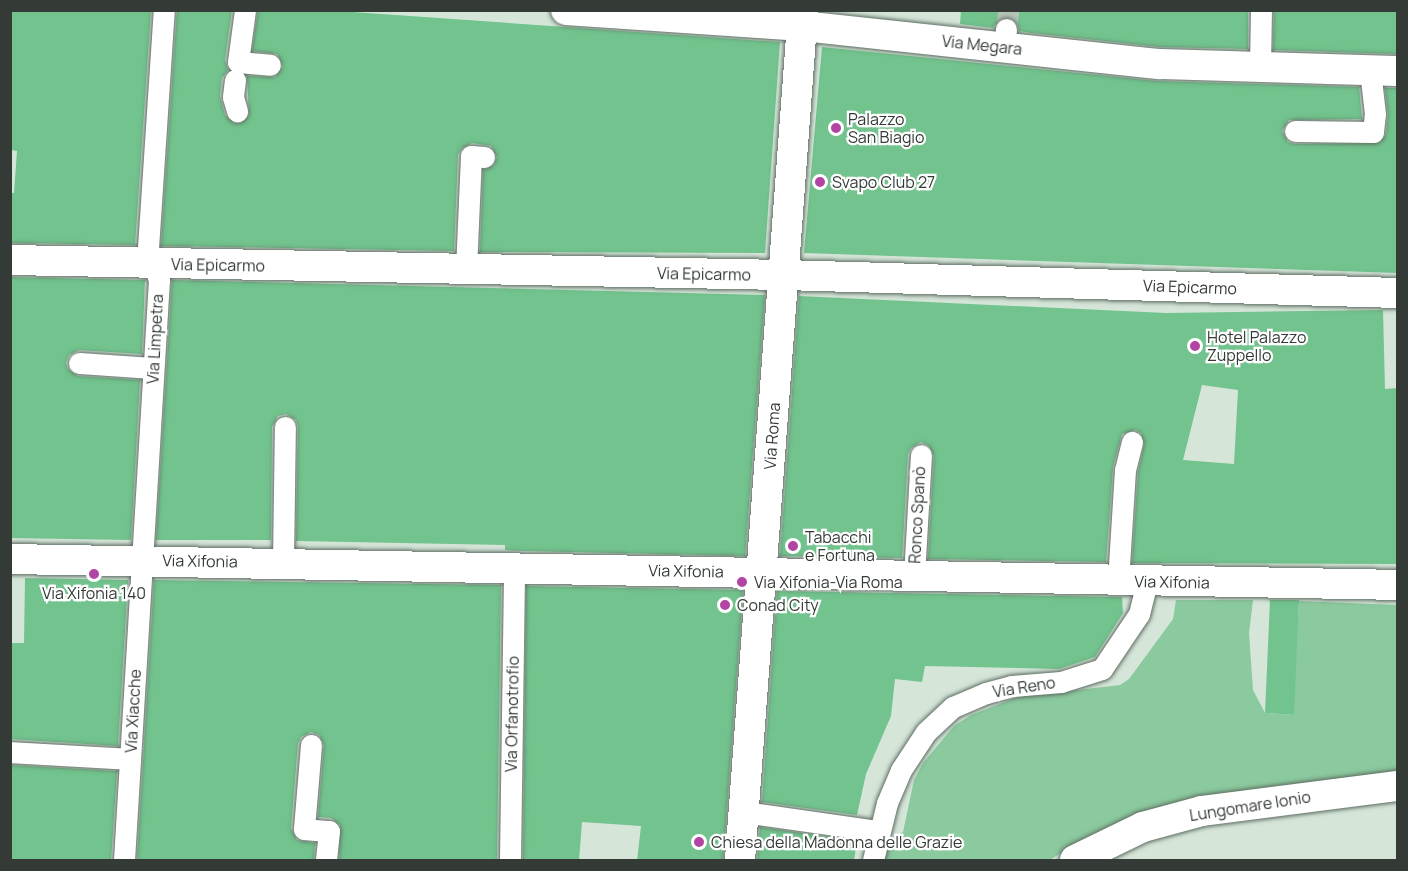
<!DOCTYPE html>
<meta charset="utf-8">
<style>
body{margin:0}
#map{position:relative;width:1408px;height:871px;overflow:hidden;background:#d5e6d9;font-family:Manrope,sans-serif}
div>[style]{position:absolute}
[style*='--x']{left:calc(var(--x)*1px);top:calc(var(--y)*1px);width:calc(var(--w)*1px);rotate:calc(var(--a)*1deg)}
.green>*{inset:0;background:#8bc99e}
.building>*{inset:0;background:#72c38d}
.street-tunnel>*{height:21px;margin-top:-10.5px;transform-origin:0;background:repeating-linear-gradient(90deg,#b5c4b8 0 21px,transparent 0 31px)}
.roads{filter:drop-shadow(0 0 2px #5e6d62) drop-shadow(0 0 2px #5e6d62)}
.street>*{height:21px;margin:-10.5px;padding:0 10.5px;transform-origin:10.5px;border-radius:10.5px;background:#fff}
.secondary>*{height:30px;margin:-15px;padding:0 15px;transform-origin:15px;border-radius:15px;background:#fff}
.dots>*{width:16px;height:16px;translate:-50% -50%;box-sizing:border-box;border:3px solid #fff;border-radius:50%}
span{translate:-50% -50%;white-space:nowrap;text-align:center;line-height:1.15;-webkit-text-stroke:4.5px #fff;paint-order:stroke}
.street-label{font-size:16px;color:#343b36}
.poi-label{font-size:16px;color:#343b36}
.left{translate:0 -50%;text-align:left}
.frame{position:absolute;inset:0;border:12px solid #343b36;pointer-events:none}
</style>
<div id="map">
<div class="green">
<i style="clip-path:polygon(1176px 600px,1253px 600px,1249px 633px,1253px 690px,1265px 713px,1293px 715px,1299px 601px,1397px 605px,1397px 775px,1077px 843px,1050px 860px,885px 860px,888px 841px,903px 832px,914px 780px,923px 763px,954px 726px,971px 715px,1018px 697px,1120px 685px,1129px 679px,1173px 619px)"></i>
</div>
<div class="building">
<i style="clip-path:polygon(10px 10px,151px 10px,135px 245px,10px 243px,10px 193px,14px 193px,17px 151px,10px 150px)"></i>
<i style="clip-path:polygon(177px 10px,232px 10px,225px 60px,228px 70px,222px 78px,220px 96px,225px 115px,234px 123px,241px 123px,249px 115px,247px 76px,275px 77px,283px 67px,277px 54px,252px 51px,258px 10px,324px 10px,780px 42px,765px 253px,480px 252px,483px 170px,494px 165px,497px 157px,491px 146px,472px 143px,461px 149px,458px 155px,454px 251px,161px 246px)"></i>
<i style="clip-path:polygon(961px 10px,1248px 10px,1248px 49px,1160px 47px,1031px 33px,1019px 31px,1017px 23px,1007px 16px,1000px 18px,993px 28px,960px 24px)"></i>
<i style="clip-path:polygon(1274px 10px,1398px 10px,1398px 54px,1273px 50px)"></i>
<i style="clip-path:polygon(822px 47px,1157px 81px,1359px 87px,1362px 119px,1289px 120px,1282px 131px,1288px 142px,1295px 144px,1379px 143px,1386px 134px,1388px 115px,1385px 88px,1398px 88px,1398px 273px,804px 253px)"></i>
<i style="clip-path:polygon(10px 277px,145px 280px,142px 354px,79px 350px,69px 355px,66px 363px,68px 369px,78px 376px,140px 380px,131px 540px,10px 538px)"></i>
<i style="clip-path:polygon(172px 280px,765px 295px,745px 556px,523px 551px,505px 550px,505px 545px,296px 541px,298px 427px,296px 420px,286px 414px,278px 416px,272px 427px,271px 540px,156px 540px)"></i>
<i style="clip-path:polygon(evenodd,799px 296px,1166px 313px,1383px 310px,1385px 389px,1398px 388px,1398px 564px,1132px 563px,1138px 472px,1144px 445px,1141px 433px,1135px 430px,1122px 434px,1113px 467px,1106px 562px,928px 559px,934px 456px,928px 445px,921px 442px,911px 448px,908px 454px,902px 558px,780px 556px,799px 296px,1202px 385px,1238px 390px,1234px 464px,1183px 460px,1202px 385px)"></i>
<i style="clip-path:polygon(25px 578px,128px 580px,118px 746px,10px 739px,10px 643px,24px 643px)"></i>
<i style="clip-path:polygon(154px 580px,501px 585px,497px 861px,339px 861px,340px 825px,331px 818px,318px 817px,324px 745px,319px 735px,311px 732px,301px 737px,298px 744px,291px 828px,297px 840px,315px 843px,314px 861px,137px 861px)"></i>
<i style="clip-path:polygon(526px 586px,743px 590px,723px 861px,637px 861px,641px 826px,582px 822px,579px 861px,523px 861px)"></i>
<i style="clip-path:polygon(777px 591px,1122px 597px,1123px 613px,1095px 657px,1059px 669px,925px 666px,922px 682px,895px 679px,891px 716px,866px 774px,857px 815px,762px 802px)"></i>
<i style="clip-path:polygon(1270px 600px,1299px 600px,1294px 715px,1265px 713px)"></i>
<i style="clip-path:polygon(10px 765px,117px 771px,111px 861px,10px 861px)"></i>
<i style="clip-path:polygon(760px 827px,857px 841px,854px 861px,757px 861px)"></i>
</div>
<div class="street-tunnel">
<i style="--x:1006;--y:29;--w:19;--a:-81"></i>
</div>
<div class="roads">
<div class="street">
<i style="--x:245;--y:10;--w:52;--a:97.7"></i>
<i style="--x:238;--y:62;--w:32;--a:5"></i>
<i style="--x:1005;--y:47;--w:18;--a:-87"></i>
<i style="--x:1260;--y:66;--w:56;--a:-89"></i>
<i style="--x:235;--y:80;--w:17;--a:97"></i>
<i style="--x:233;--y:97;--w:15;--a:74"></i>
<i style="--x:1295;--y:131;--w:78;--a:0.7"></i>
<i style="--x:1373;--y:132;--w:18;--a:-84"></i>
<i style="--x:1375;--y:114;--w:44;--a:-96.5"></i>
<i style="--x:466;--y:270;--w:114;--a:-87.5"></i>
<i style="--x:471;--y:156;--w:13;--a:4"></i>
<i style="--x:79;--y:363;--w:74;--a:3.9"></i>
<i style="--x:283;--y:562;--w:135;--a:-89.2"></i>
<i style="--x:914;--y:576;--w:121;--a:-86.7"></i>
<i style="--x:1118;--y:581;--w:111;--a:-86.4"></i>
<i style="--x:1125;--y:470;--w:29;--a:-76"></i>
<i style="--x:311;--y:745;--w:84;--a:94.8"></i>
<i style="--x:304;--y:829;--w:25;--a:5"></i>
<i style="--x:329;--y:831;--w:29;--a:96"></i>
<i style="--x:10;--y:752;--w:120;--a:3.3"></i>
<i style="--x:744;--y:812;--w:134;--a:8.1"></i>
<i style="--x:124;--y:860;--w:581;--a:-86.55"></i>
<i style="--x:159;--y:280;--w:34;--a:-109"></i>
<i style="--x:148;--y:248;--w:239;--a:-86.2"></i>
<i style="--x:510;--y:860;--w:292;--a:-89.2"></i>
<i style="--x:873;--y:860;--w:59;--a:-76.2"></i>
<i style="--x:887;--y:803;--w:36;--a:-67"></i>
<i style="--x:901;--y:770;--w:45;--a:-56.7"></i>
<i style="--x:926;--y:732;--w:37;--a:-43"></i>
<i style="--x:953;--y:707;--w:36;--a:-23"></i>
<i style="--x:986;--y:693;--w:27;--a:-15"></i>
<i style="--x:1012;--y:686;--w:49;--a:-4.7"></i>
<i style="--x:1061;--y:682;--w:43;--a:-17.6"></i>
<i style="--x:1102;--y:669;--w:66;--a:-56.1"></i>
<i style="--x:1139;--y:614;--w:34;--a:-76"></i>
</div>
<div class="secondary">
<i style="--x:566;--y:10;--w:237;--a:3.9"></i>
<i style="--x:802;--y:26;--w:359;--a:6.1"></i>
<i style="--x:1159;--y:64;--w:239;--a:1.7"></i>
<i style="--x:10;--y:260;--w:774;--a:1.11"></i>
<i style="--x:784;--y:275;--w:614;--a:1.68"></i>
<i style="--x:10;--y:559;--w:1388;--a:1.07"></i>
<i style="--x:740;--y:860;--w:852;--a:-85.76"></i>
<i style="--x:1075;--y:860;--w:76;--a:-25.9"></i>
<i style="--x:1143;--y:827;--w:61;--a:-15.2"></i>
<i style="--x:1202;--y:811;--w:198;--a:-7.3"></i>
</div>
</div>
<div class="dots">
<i style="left:836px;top:128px;background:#b244a3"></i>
<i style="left:820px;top:182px;background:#b244a3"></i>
<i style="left:1195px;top:346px;background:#b244a3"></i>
<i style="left:793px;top:546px;background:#b244a3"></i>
<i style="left:94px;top:574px;background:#b244a3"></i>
<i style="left:742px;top:582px;background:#b244a3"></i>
<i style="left:725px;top:605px;background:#b244a3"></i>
<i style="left:699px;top:842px;background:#b244a3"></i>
</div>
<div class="street-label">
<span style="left:982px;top:45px;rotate:6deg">Via Megara</span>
<span style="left:218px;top:265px;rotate:1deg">Via Epicarmo</span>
<span style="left:704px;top:274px;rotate:1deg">Via Epicarmo</span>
<span style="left:1190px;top:287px;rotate:2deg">Via Epicarmo</span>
<span style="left:155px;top:339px;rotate:-87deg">Via Limpetra</span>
<span style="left:772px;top:436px;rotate:-86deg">Via Roma</span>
<span style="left:917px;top:515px;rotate:-87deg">Ronco Spanò</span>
<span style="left:200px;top:561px;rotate:1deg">Via Xifonia</span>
<span style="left:686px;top:571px;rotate:1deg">Via Xifonia</span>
<span style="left:1172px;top:582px;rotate:1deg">Via Xifonia</span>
<span style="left:1024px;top:687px;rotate:-9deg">Via Reno</span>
<span style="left:133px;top:711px;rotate:-87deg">Via Xiacche</span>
<span style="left:512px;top:714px;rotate:-89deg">Via Orfanotrofio</span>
<span style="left:1250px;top:806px;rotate:-9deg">Lungomare Ionio</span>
</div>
<div class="poi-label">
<span class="left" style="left:848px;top:128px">Palazzo<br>San Biagio</span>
<span class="left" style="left:832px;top:182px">Svapo Club 27</span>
<span class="left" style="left:1207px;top:346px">Hotel Palazzo<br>Zuppello</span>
<span class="left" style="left:805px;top:546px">Tabacchi<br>e Fortuna</span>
<span class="left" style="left:754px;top:582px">Via Xifonia-Via Roma</span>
<span style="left:94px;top:593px">Via Xifonia 140</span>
<span class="left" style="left:737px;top:605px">Conad City</span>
<span class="left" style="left:711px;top:842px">Chiesa della Madonna delle Grazie</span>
</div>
<div class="frame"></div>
</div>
